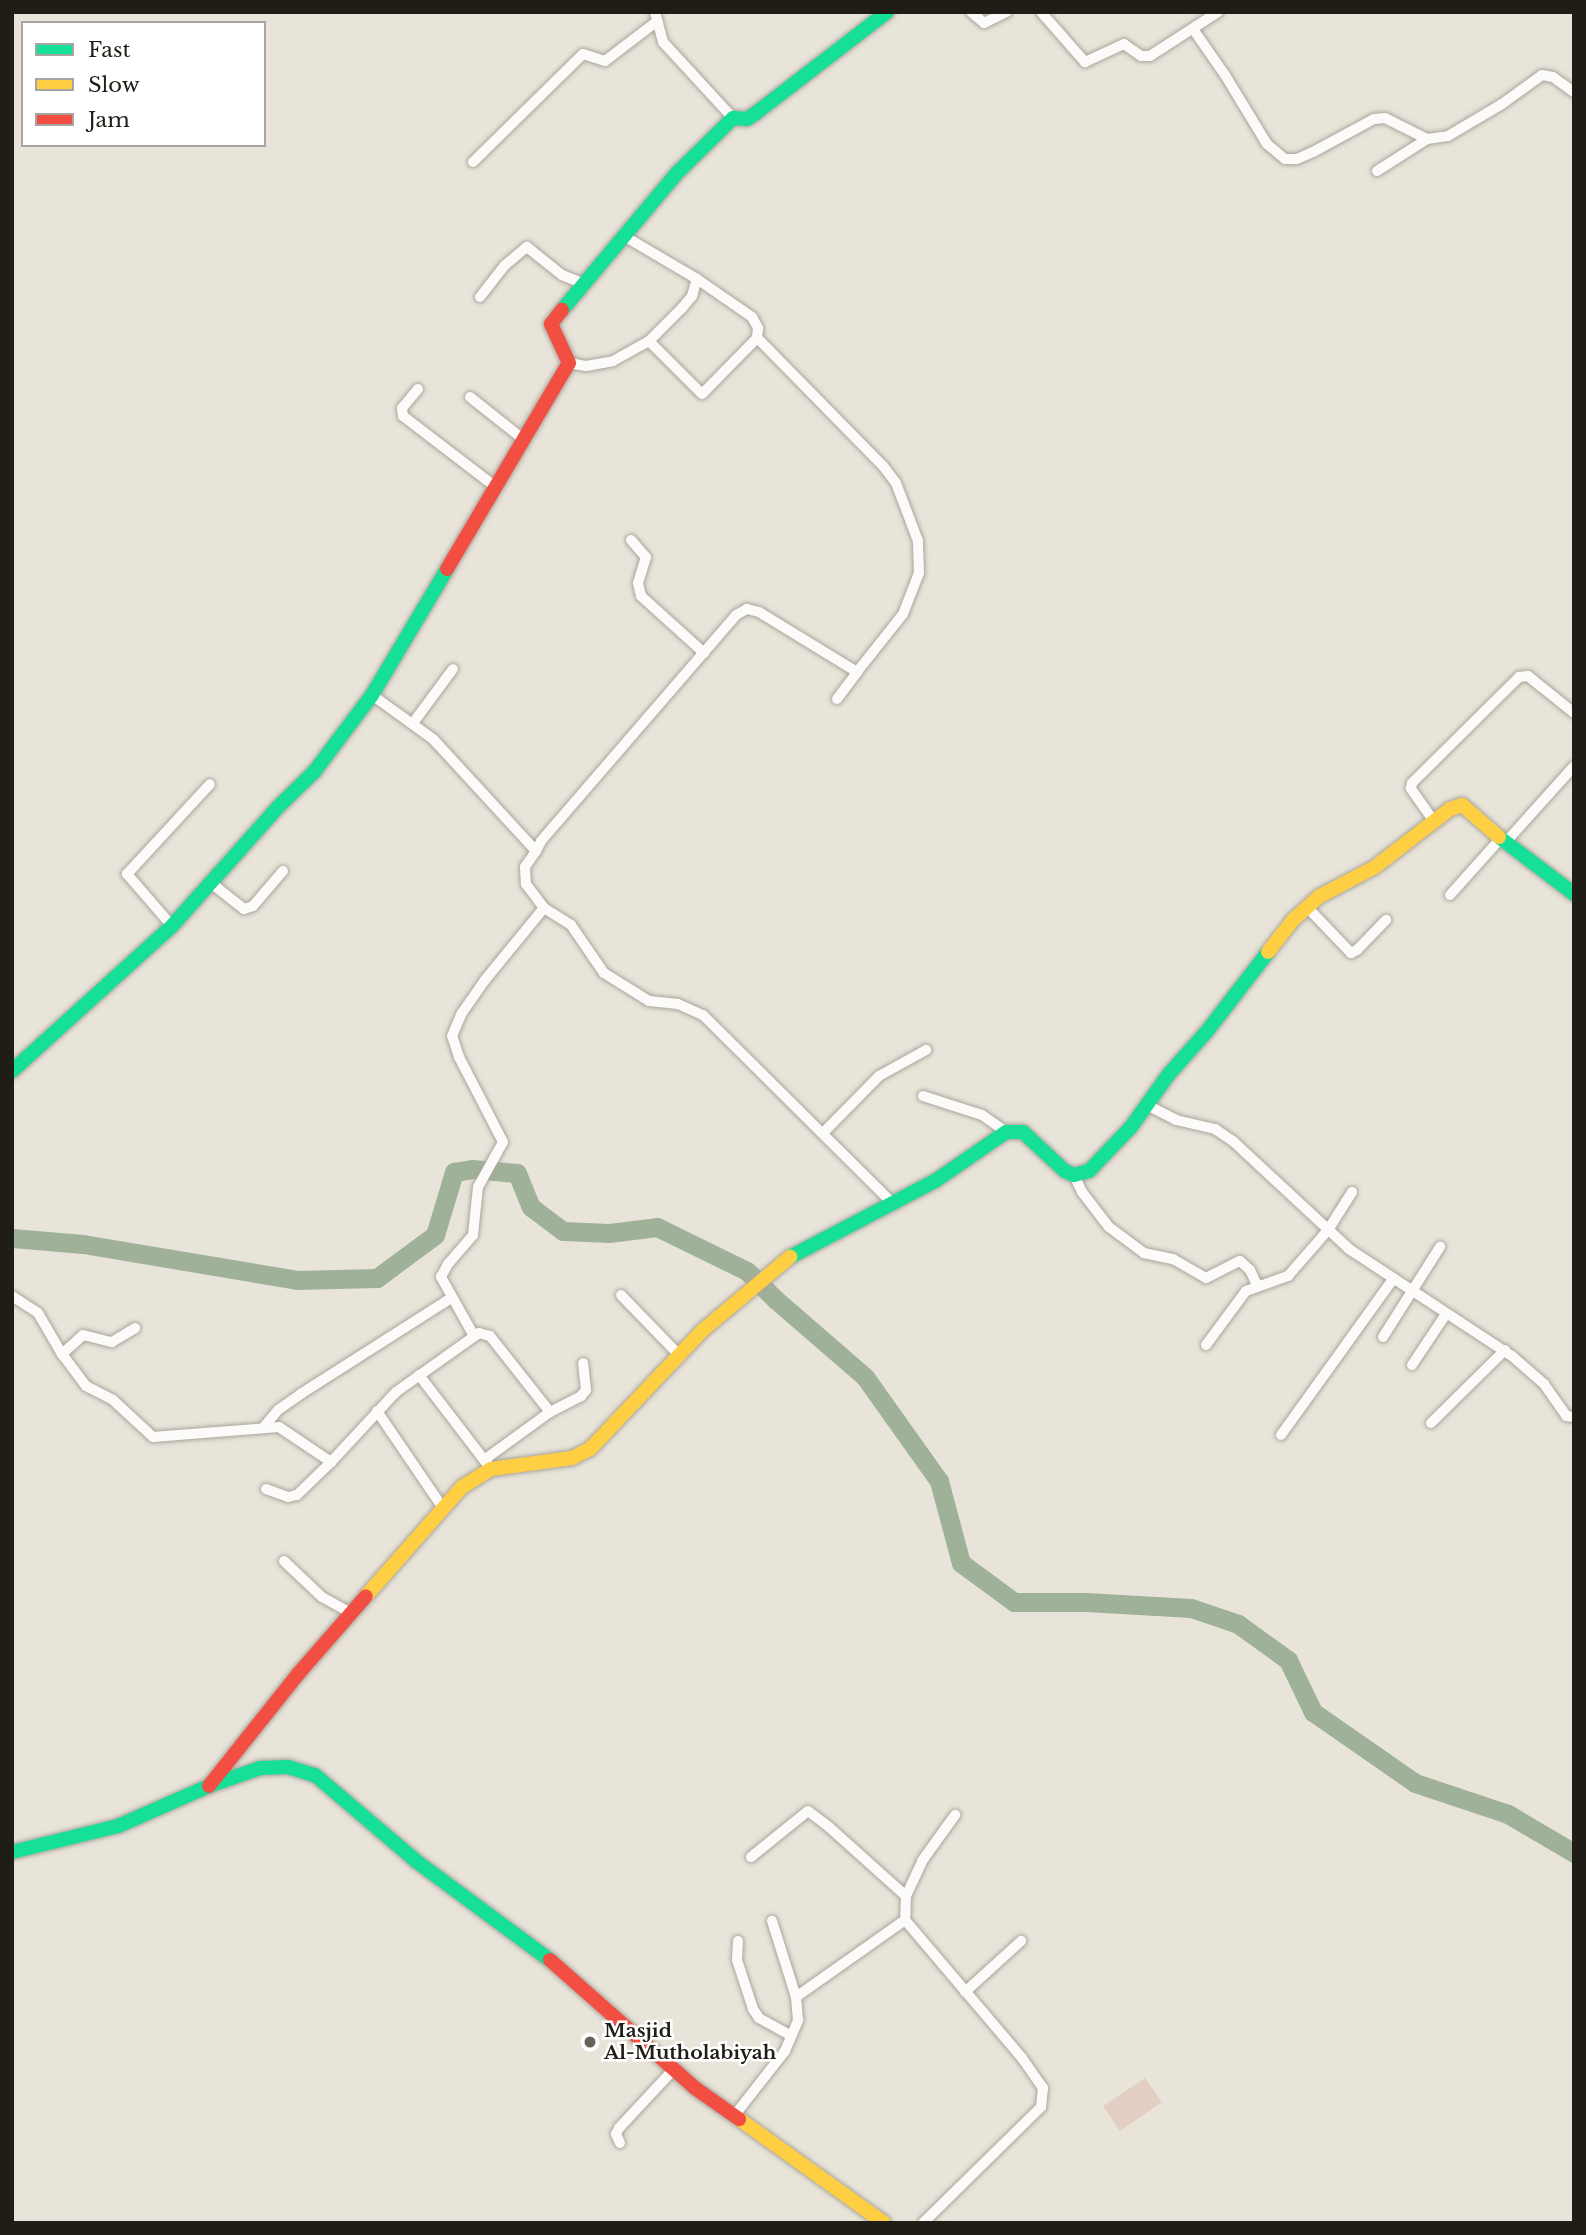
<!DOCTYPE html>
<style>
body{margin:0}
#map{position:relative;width:1586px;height:2235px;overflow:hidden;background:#e9e4d9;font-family:"Libre Baskerville",serif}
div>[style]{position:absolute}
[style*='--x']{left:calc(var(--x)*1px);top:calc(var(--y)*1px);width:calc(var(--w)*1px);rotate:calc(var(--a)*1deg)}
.green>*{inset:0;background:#e2cec3}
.river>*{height:19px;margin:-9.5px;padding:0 9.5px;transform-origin:9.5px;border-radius:9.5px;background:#a0b199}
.roads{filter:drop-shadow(0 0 2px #a9a69d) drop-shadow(0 0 2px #a9a69d)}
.street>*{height:10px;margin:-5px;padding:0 5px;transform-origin:5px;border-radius:5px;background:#fcfbf9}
.fast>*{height:14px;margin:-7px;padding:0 7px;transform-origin:7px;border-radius:7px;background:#16e098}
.slow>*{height:14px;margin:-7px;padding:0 7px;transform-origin:7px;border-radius:7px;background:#ffcf43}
.jam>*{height:14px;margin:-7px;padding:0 7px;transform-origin:7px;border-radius:7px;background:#f24e42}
.dots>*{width:19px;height:19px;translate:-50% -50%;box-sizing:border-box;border:4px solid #fff;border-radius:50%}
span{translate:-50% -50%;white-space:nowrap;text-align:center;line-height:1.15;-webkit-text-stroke:5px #fff;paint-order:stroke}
.poi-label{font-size:19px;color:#201d16;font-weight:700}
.left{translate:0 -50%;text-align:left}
.frame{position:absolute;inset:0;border:14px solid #201d16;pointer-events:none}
.legend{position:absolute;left:21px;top:21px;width:245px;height:126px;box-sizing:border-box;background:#fff;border:2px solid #a6a5a2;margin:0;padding:9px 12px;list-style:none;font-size:21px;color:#201d16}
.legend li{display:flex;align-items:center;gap:14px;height:35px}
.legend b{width:35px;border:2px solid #a6a5a2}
</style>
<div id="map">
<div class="green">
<i style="clip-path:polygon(1145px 2078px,1162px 2102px,1120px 2131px,1103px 2106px)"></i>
</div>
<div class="river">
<i style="--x:12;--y:1238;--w:71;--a:4.8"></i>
<i style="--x:83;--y:1244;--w:217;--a:9.5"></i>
<i style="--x:297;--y:1280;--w:80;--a:-1.4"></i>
<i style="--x:377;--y:1278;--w:72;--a:-36.6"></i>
<i style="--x:435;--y:1235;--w:66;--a:-73.2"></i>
<i style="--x:454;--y:1172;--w:18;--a:-9"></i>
<i style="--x:472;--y:1169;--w:45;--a:5.1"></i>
<i style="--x:517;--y:1173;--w:37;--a:68"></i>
<i style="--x:531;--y:1207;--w:40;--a:37"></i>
<i style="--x:563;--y:1231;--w:46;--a:2.5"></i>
<i style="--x:609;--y:1233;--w:48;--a:-7.1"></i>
<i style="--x:657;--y:1227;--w:100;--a:26.1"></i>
<i style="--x:747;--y:1271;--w:40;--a:45"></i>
<i style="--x:775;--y:1299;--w:119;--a:40.9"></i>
<i style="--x:865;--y:1377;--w:128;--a:54.6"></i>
<i style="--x:939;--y:1481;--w:85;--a:75"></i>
<i style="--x:961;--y:1563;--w:66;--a:36.3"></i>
<i style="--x:1014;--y:1602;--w:72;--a:0"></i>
<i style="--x:1086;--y:1602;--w:105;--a:3.3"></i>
<i style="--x:1191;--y:1608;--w:50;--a:18.8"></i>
<i style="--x:1238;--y:1624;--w:62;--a:35.8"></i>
<i style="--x:1288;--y:1660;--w:58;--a:64.3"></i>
<i style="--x:1313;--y:1712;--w:124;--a:34.8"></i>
<i style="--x:1415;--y:1783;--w:98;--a:18.4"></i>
<i style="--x:1508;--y:1814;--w:77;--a:30.6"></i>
</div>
<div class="roads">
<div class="street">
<i style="--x:655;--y:12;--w:31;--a:75"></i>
<i style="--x:663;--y:42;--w:103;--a:47.4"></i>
<i style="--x:971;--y:12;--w:17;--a:40"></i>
<i style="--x:984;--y:23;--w:25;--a:-26"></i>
<i style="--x:1041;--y:12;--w:67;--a:48.7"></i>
<i style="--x:1085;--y:62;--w:43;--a:-24.8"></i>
<i style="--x:1124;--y:44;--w:21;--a:35"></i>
<i style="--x:1141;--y:56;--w:9;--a:0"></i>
<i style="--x:1150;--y:56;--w:81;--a:-32.9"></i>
<i style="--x:1193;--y:29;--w:56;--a:55.2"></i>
<i style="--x:1225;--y:75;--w:81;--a:58.7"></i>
<i style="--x:1267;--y:144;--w:23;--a:40"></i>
<i style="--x:1285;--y:159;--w:12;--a:0"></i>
<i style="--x:1297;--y:159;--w:17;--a:-24"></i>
<i style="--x:1313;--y:152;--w:69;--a:-28.4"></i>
<i style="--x:1374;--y:119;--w:11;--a:-5"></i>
<i style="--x:1385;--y:118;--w:47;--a:26.6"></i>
<i style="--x:1427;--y:139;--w:21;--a:-8"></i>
<i style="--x:1448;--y:136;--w:63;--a:-30.7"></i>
<i style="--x:1502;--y:104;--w:49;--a:-35.9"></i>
<i style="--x:1542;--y:75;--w:11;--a:10"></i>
<i style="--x:1553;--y:77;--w:26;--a:36"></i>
<i style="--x:473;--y:162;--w:154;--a:-44.5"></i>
<i style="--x:583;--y:54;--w:23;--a:18"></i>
<i style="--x:605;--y:61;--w:64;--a:-37.4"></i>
<i style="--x:1377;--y:171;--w:59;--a:-32.6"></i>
<i style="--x:624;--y:236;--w:85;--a:30.5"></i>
<i style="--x:697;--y:279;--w:67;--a:34.6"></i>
<i style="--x:752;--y:317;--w:13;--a:61"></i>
<i style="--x:758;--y:328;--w:10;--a:96"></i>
<i style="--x:757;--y:338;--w:78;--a:134.5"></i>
<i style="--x:702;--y:394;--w:75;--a:-135"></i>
<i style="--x:480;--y:297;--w:39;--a:-52"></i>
<i style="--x:504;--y:266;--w:30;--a:-40"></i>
<i style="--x:527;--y:247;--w:45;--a:38.7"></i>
<i style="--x:562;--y:275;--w:22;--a:22"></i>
<i style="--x:569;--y:363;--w:17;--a:10"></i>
<i style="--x:586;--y:366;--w:27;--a:-10"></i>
<i style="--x:613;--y:361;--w:41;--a:-29.1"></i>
<i style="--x:649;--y:341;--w:47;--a:-45"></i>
<i style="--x:682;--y:308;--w:16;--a:-50"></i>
<i style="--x:692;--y:296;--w:18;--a:-74"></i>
<i style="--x:418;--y:389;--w:25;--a:130"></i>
<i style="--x:402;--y:408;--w:8;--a:83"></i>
<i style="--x:403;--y:416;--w:118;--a:37.5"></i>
<i style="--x:470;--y:397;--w:69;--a:38.5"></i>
<i style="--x:631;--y:540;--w:23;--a:49"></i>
<i style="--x:646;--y:557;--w:27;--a:107"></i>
<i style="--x:638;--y:583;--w:13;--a:77"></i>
<i style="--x:641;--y:596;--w:85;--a:42.1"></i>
<i style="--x:372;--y:695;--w:75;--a:35.8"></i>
<i style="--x:433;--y:739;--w:152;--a:47.4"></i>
<i style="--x:536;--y:851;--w:19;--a:125"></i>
<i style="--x:525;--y:867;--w:17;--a:87"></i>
<i style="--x:526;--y:884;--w:30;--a:53"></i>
<i style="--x:544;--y:908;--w:32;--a:32"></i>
<i style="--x:571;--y:925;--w:58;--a:55.5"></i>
<i style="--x:604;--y:973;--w:53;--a:31.9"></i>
<i style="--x:649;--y:1001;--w:29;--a:6"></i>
<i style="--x:678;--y:1004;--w:27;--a:24"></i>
<i style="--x:703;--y:1015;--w:267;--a:44.8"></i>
<i style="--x:837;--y:699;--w:34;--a:-53"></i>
<i style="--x:413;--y:723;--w:67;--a:-53.5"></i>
<i style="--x:1433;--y:820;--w:39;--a:-125"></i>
<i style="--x:1411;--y:788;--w:5;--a:-79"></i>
<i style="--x:1412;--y:783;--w:151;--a:-44.7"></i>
<i style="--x:1519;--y:677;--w:9;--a:-6"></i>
<i style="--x:1528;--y:676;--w:59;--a:38.8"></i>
<i style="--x:1505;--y:843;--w:103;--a:-48.1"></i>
<i style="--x:536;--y:851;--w:11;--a:-63"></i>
<i style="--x:541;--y:841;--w:298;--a:-49.2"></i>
<i style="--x:736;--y:615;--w:13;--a:-29"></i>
<i style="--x:747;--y:609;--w:12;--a:14"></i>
<i style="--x:759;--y:612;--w:115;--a:31.5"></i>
<i style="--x:857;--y:672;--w:74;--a:-51.6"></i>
<i style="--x:903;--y:614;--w:44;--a:-68.7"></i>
<i style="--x:919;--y:573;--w:32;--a:-92"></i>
<i style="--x:918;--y:541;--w:62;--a:-110.8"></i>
<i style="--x:896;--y:483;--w:21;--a:-127"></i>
<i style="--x:883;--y:466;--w:180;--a:-134.5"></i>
<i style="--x:211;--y:883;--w:42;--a:38.2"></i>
<i style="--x:244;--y:909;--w:9;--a:-18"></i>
<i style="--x:253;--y:906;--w:46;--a:-49.4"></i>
<i style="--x:1450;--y:895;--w:75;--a:-48.2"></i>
<i style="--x:1307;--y:907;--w:64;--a:46.3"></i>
<i style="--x:1351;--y:953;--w:7;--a:-27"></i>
<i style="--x:1357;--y:950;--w:42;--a:-46"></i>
<i style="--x:172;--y:926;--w:69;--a:-130.9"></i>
<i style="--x:127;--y:874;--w:122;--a:-47.3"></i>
<i style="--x:923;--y:1096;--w:62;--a:17.9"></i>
<i style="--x:982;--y:1115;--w:29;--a:35"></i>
<i style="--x:1147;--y:1105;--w:33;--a:27"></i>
<i style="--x:1176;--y:1120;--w:40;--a:13"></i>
<i style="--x:1215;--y:1129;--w:23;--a:34"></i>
<i style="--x:1234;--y:1142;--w:157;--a:42.9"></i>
<i style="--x:1349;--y:1249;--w:195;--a:33.3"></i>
<i style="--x:1512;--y:1356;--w:43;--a:41.2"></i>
<i style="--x:1544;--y:1384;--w:39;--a:55"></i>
<i style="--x:1566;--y:1416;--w:8;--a:7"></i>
<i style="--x:823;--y:1133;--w:80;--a:-45.5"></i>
<i style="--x:879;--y:1076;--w:54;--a:-29"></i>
<i style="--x:1074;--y:1175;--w:19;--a:65"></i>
<i style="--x:1082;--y:1192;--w:44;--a:52.4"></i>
<i style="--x:1109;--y:1227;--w:44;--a:36.6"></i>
<i style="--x:1144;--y:1253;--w:30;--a:12"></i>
<i style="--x:1173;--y:1259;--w:38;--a:30"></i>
<i style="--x:1206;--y:1278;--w:38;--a:-27"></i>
<i style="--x:1240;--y:1261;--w:13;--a:42"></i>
<i style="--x:1250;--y:1270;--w:17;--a:65"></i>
<i style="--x:621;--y:1295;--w:82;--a:46"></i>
<i style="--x:12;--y:1296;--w:31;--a:33"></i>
<i style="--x:38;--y:1313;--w:48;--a:59.7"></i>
<i style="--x:62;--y:1354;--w:40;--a:53"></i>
<i style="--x:86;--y:1386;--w:30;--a:27"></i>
<i style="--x:113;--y:1400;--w:54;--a:42.8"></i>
<i style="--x:153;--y:1437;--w:126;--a:-4.5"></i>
<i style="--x:279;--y:1427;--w:63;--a:33.9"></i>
<i style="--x:331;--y:1462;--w:96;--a:-47.1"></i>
<i style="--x:396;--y:1392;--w:102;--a:-35.4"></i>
<i style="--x:479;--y:1333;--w:11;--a:15"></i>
<i style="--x:490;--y:1336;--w:97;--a:51.7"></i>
<i style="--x:550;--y:1412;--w:35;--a:-27"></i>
<i style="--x:581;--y:1396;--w:8;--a:-50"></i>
<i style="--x:586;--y:1390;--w:27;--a:-96"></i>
<i style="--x:474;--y:1336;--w:68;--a:-119.2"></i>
<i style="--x:441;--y:1277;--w:15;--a:-62"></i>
<i style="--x:448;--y:1264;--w:38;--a:-49"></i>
<i style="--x:473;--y:1235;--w:48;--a:-84.1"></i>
<i style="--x:478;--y:1187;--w:51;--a:-60.9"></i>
<i style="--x:503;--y:1142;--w:96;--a:-117.4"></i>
<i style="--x:459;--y:1057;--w:22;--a:-108"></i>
<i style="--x:452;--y:1036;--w:25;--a:-67"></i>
<i style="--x:462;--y:1013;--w:40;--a:-55.1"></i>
<i style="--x:485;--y:980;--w:93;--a:-50.7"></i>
<i style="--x:1383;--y:1337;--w:107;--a:-57.7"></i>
<i style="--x:1206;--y:1345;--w:67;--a:-53.5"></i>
<i style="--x:1246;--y:1291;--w:45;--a:-19.7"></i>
<i style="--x:1288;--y:1276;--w:61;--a:-49"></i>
<i style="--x:1328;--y:1230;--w:45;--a:-57.7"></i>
<i style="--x:62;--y:1354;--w:28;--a:-42"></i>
<i style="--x:83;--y:1335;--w:30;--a:14"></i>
<i style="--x:112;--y:1342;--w:27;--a:-31"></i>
<i style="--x:1412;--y:1365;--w:61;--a:-56.3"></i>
<i style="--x:419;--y:1375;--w:118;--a:52.5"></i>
<i style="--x:377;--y:1411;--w:117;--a:55.8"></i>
<i style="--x:1431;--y:1423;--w:104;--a:-44.6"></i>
<i style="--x:263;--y:1428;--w:23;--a:-50"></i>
<i style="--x:278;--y:1410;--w:29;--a:-35"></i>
<i style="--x:302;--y:1393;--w:177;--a:-32.5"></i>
<i style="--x:1281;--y:1435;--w:193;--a:-54.3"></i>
<i style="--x:484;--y:1460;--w:82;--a:-36"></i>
<i style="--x:266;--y:1489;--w:23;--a:20"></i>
<i style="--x:288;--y:1497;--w:9;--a:-13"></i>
<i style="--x:297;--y:1495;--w:47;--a:-44.1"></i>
<i style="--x:284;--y:1561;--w:52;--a:43.5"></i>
<i style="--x:322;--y:1597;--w:33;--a:29"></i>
<i style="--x:751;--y:1857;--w:73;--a:-38.9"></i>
<i style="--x:808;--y:1811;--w:26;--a:37"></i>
<i style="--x:829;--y:1827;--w:103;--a:41.9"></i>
<i style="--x:906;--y:1896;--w:24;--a:92"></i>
<i style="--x:905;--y:1920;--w:181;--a:49.7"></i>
<i style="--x:1022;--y:2058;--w:37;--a:55"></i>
<i style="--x:1043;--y:2088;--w:19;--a:96"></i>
<i style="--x:1041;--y:2107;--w:165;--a:135.5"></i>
<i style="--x:906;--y:1896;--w:38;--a:-65"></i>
<i style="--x:922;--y:1861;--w:57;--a:-54.3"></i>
<i style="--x:738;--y:1941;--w:19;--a:93"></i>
<i style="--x:737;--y:1960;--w:52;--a:71.9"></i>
<i style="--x:753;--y:2009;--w:11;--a:56"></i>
<i style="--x:759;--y:2018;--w:37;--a:29"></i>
<i style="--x:965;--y:1992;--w:76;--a:-42.3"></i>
<i style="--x:796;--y:1997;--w:133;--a:-35.2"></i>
<i style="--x:734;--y:2116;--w:83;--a:-51.9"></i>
<i style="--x:785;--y:2051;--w:34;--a:-67"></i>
<i style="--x:798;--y:2020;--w:23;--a:-95"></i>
<i style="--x:796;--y:1997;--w:80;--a:-107.5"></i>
<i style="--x:620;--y:2143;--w:10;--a:-114"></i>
<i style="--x:616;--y:2134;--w:7;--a:-63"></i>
<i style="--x:619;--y:2128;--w:79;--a:-47"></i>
</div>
<div class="fast">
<i style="--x:562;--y:310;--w:177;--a:-50"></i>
<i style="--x:676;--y:174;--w:80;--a:-44.5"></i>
<i style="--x:733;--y:118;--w:14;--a:4"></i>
<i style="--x:747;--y:119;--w:11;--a:-34"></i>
<i style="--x:756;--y:113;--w:165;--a:-37.6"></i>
<i style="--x:1499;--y:837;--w:94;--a:37.2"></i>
<i style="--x:12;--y:1071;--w:216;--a:-42.2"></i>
<i style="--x:172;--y:926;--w:159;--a:-48.3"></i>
<i style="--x:278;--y:807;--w:50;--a:-44.2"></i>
<i style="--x:314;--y:772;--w:96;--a:-53"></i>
<i style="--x:372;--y:695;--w:147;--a:-59.2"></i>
<i style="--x:790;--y:1257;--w:164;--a:-27.7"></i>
<i style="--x:935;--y:1181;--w:86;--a:-34.6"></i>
<i style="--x:1006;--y:1132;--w:17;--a:0"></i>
<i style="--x:1023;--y:1132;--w:57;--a:42.9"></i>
<i style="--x:1065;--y:1171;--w:10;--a:24"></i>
<i style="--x:1074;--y:1175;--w:16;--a:-15"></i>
<i style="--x:1089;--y:1171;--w:61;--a:-46.3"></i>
<i style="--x:1131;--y:1127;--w:65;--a:-54.4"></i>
<i style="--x:1169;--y:1074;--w:59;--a:-48.4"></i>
<i style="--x:1208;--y:1030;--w:98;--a:-52.4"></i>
<i style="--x:12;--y:1852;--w:109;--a:-13.8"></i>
<i style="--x:118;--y:1826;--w:99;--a:-23.7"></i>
<i style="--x:209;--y:1786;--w:54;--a:-19.4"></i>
<i style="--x:260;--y:1768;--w:28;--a:-2"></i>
<i style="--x:288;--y:1767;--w:28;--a:17"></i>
<i style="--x:315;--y:1775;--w:133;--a:40.4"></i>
<i style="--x:416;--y:1861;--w:167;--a:36.5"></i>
</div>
<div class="slow">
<i style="--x:1268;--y:952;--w:41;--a:-52"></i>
<i style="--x:1293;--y:920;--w:36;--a:-42"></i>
<i style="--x:1320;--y:896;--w:62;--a:-27.8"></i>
<i style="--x:1375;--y:867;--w:95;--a:-37.7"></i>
<i style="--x:1450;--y:809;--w:13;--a:-18"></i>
<i style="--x:1462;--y:805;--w:49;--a:40.9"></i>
<i style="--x:366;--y:1596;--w:145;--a:-48.6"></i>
<i style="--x:462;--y:1487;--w:34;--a:-32"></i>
<i style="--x:491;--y:1469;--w:82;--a:-7.7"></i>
<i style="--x:572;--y:1458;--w:20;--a:-27"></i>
<i style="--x:590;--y:1449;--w:164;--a:-46.5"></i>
<i style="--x:703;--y:1330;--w:114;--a:-40"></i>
<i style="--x:739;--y:2119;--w:178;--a:35.6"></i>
</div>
<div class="jam">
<i style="--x:447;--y:569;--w:239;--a:-59.4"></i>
<i style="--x:569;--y:363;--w:43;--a:-114.8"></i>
<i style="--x:551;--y:324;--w:18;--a:-52"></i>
<i style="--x:209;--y:1786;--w:143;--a:-51.5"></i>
<i style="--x:298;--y:1674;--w:103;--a:-48.9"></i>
<i style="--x:550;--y:1960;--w:193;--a:41.4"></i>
<i style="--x:695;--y:2088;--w:54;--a:35.2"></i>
</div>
</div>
<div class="dots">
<i style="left:590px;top:2042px;background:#66635a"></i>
</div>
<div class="poi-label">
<span class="left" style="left:604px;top:2042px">Masjid<br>Al-Mutholabiyah</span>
</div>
<div class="frame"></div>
<ul class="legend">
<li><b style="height:9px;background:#16e098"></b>Fast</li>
<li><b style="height:9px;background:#ffcf43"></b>Slow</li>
<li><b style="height:9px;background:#f24e42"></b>Jam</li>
</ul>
</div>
